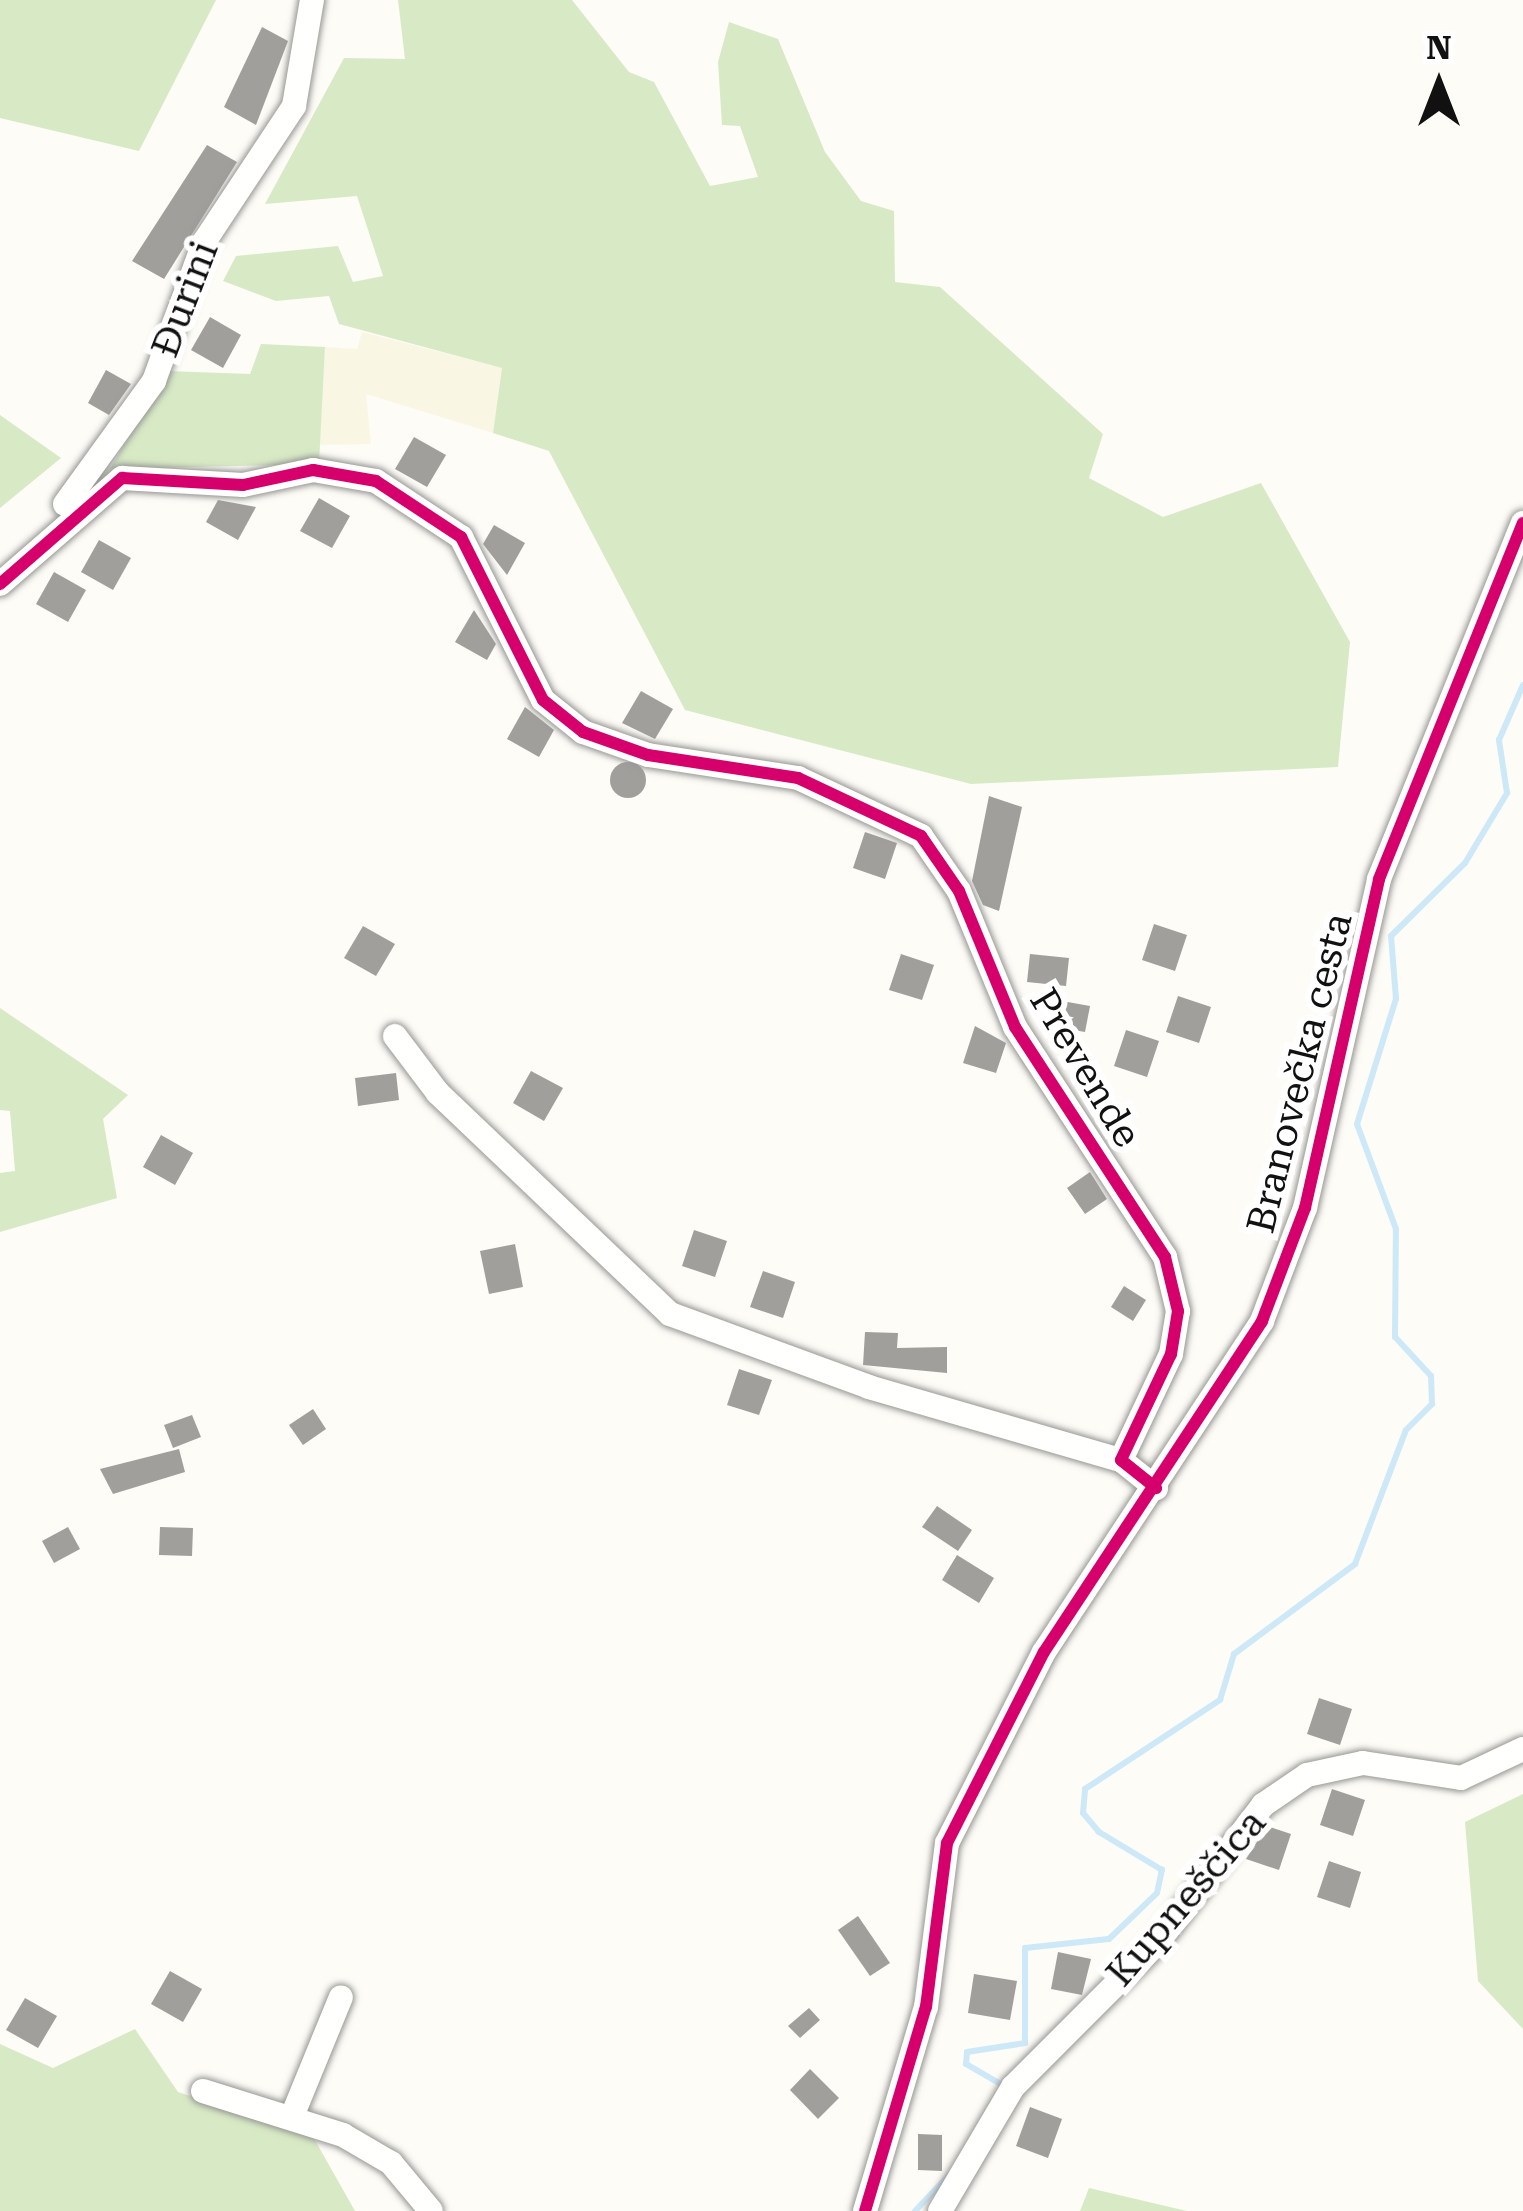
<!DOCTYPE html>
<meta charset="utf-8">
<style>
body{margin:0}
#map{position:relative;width:1523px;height:2211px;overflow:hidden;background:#fdfcf7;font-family:"Roboto Serif",serif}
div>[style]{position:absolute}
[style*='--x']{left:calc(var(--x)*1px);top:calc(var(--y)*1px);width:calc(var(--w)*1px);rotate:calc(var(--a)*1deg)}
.farmland>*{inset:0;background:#f9f7e4}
.forest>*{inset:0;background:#d8eac5}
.stream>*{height:6px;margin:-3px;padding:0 3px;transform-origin:3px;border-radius:3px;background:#cde8f7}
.building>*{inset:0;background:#a19f9c}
.round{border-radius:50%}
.roads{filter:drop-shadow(0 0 3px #979795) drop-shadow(0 0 3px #979795)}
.minor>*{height:24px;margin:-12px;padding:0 12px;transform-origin:12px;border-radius:12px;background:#fffffe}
.cycleway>*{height:12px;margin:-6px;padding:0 6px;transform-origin:6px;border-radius:6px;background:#d6006c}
span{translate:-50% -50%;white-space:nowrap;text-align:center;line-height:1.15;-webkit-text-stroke:12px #fff;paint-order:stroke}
.street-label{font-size:39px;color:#111}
.north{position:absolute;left:1379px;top:24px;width:120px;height:120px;-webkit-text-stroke:9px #fff;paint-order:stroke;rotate:0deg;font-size:33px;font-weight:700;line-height:48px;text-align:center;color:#111}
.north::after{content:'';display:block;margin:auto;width:42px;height:54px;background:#111;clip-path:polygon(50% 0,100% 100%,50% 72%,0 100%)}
</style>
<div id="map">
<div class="farmland">
<i style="clip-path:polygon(362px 332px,503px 368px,493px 433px,366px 394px,371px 444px,318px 445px,325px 347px,357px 349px)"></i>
</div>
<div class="forest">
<i style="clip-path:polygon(0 0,216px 0,139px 151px,0 118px)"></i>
<i style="clip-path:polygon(398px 0,572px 0,629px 72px,654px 82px,710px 186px,758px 177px,740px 126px,722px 125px,718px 62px,729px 22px,778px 39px,825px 152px,861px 201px,894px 211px,895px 282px,940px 287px,1103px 434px,1089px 478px,1163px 517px,1261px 483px,1350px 642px,1338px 767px,971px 784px,685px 710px,549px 451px,493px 433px,502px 368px,339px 324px,329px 296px,276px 301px,223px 281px,236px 256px,338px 246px,353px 282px,383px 276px,357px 196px,265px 204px,344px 58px,405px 59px)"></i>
<i style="clip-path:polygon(261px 344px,325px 347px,319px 464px,110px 469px,167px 371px,250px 374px)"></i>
<i style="clip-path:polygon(0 415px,61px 458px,0 508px)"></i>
<i style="clip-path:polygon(0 1008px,128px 1095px,103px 1119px,117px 1198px,0 1232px,0 1173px,15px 1171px,10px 1111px,0 1110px)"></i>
<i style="clip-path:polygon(1523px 1794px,1523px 2029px,1478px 1981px,1465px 1822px)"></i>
<i style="clip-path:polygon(135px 2029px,178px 2092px,312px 2135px,355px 2211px,0 2211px,0 2044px,53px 2068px)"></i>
<i style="clip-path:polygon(1089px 2188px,1187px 2211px,1080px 2211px)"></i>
</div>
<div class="stream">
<i style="--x:1004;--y:2086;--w:44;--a:-149.9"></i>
<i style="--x:966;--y:2064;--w:12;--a:-85"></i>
<i style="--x:967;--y:2052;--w:59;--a:-8.8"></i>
<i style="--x:1025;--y:2043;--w:95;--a:-90"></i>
<i style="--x:1025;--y:1948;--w:84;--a:-6.1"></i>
<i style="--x:1109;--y:1939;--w:66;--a:-43.8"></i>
<i style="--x:1157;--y:1893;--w:24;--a:-78"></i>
<i style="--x:1162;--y:1870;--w:74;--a:-148.9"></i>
<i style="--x:1099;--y:1832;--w:25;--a:-130"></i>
<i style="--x:1083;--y:1813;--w:24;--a:-85"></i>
<i style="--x:1085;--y:1789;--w:162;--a:-33.4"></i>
<i style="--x:1220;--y:1700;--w:48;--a:-73.1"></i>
<i style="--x:1234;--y:1654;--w:151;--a:-36.6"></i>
<i style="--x:1355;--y:1564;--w:143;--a:-69.2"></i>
<i style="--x:1406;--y:1430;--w:37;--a:-45"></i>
<i style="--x:1432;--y:1404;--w:28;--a:-92"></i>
<i style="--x:1431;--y:1376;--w:53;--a:-132.7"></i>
<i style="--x:1395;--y:1337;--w:108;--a:-89.5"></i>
<i style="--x:1396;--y:1229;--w:112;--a:-110.4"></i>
<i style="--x:1357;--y:1124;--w:131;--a:-72.7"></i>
<i style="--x:1396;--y:999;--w:63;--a:-94.5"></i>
<i style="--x:1391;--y:936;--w:104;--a:-44.6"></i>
<i style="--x:1465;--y:863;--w:82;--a:-59"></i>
<i style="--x:1507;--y:793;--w:54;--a:-98.6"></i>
<i style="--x:1499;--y:740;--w:60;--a:-66.4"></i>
<i style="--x:915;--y:2211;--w:51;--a:-46.6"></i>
</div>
<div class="building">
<i style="clip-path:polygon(262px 27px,288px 41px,256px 125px,224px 107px)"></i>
<i style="clip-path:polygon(207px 145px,237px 162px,164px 279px,132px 261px)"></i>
<i style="clip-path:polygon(210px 317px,241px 335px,223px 368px,191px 350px)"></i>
<i style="clip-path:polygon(106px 370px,131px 384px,109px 415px,88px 403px)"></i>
<i style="clip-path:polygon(414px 437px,446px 455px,427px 487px,395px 469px)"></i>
<i style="clip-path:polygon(319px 498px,350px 516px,332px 548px,300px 531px)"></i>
<i style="clip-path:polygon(218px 500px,256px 507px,238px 540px,206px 522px)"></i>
<i style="clip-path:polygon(494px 525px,525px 543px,507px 575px,483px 544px)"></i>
<i style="clip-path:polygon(99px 540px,131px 558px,113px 590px,81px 572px)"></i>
<i style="clip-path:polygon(54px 572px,86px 590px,68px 622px,36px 604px)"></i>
<i style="clip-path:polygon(474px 610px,496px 644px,487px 660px,455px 642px)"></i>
<i style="clip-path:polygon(641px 691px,673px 709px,655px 739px,622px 723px)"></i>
<i style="clip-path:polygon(525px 707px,554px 730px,539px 757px,507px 739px)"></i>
<i class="round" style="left:610px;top:762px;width:36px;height:36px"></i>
<i style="clip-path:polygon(989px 796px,1022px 807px,999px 911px,983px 905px,972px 881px)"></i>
<i style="clip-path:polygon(865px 832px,897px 843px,885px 879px,853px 868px)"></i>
<i style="clip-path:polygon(1154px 924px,1187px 935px,1175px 971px,1142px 960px)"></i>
<i style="clip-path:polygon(363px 926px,395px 944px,376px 976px,344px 958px)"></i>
<i style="clip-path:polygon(901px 954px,934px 965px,922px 1000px,889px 990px)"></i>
<i style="clip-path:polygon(1030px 954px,1069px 958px,1066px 986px,1027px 982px)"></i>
<i style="clip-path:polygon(1178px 996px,1211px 1007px,1199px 1043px,1166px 1032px)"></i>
<i style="clip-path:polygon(1062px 1001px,1090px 1006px,1085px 1032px,1057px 1027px)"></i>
<i style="clip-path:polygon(975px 1026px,1006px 1043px,996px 1073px,963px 1063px)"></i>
<i style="clip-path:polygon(1126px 1030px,1159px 1041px,1147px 1077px,1114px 1066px)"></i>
<i style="clip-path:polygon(531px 1071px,563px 1088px,544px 1121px,513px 1103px)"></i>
<i style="clip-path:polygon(396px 1073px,399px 1100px,358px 1106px,355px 1078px)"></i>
<i style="clip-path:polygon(161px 1135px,193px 1153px,175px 1185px,143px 1167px)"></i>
<i style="clip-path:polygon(1090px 1172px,1107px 1199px,1085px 1214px,1067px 1188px)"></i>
<i style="clip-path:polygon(694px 1230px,727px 1241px,715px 1277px,682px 1266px)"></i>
<i style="clip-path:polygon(515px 1244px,523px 1287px,489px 1294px,480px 1251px)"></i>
<i style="clip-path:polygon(763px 1271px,795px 1282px,783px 1318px,750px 1307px)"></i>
<i style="clip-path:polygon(1124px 1286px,1146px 1300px,1133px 1321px,1111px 1307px)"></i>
<i style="clip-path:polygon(865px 1332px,898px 1333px,897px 1348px,947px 1347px,947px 1373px,863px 1365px)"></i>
<i style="clip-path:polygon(739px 1369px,772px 1380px,759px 1415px,727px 1405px)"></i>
<i style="clip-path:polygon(313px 1409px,326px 1429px,303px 1445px,289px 1425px)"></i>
<i style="clip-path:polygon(192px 1415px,201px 1437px,173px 1448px,164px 1425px)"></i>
<i style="clip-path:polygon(179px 1449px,185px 1472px,113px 1494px,100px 1469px)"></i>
<i style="clip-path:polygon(937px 1506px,972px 1530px,958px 1551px,922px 1527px)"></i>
<i style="clip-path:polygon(68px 1527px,80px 1549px,54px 1563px,42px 1541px)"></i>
<i style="clip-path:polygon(160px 1527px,193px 1528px,192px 1556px,159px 1555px)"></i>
<i style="clip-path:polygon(957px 1555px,994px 1578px,979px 1603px,942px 1580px)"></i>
<i style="clip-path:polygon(1319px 1698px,1352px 1709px,1340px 1745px,1307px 1734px)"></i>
<i style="clip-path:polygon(1332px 1789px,1365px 1800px,1353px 1836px,1320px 1825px)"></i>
<i style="clip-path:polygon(1267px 1826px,1291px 1834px,1279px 1870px,1246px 1859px)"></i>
<i style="clip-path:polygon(1329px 1861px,1361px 1872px,1350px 1908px,1317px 1897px)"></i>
<i style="clip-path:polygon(858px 1916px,890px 1963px,870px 1976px,838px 1930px)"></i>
<i style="clip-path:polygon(1058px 1952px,1091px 1959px,1082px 1995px,1051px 1989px)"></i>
<i style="clip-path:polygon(170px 1971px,202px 1989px,183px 2022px,151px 2004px)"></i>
<i style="clip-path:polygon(974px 1974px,1017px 1981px,1010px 2020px,968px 2013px)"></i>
<i style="clip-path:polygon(25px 1998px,57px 2016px,38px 2048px,6px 2030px)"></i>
<i style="clip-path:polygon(809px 2008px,820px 2020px,800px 2038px,788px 2026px)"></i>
<i style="clip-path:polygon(810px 2069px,839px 2098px,818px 2119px,790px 2090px)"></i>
<i style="clip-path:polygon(1030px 2107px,1062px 2119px,1048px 2158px,1016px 2146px)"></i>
<i style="clip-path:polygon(918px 2134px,942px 2135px,942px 2171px,918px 2170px)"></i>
</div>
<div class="roads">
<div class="minor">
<i style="--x:65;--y:504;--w:152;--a:-54.1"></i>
<i style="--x:154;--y:381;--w:148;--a:-70.2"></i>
<i style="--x:204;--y:242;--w:163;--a:-56.5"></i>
<i style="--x:294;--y:106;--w:108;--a:-80.4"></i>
<i style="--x:0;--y:584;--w:162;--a:-41"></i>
<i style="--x:122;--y:478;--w:121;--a:3.3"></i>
<i style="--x:243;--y:485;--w:72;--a:-12.1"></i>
<i style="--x:313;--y:470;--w:64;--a:9.9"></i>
<i style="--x:376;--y:481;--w:102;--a:33.4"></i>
<i style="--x:461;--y:537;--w:182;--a:63.3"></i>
<i style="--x:543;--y:700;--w:51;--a:38.7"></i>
<i style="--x:583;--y:732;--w:69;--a:19.5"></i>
<i style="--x:648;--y:755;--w:152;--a:8.7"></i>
<i style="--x:798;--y:778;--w:136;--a:25.2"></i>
<i style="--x:921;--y:836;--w:67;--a:55.4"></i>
<i style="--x:959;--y:891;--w:147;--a:67.6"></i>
<i style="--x:1015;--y:1027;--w:275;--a:56.9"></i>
<i style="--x:1165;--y:1257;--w:56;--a:76.5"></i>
<i style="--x:1178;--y:1311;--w:44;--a:99.2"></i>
<i style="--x:1171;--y:1354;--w:117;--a:115.3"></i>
<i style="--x:1121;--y:1460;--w:45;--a:38.7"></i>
<i style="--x:395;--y:1036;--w:71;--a:53"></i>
<i style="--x:438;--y:1093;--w:320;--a:43.6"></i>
<i style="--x:670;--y:1314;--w:212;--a:20.1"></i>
<i style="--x:869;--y:1387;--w:262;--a:16.2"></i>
<i style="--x:203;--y:2091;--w:147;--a:17.4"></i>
<i style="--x:343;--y:2135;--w:56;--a:30.3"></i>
<i style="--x:391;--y:2163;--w:62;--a:50.2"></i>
<i style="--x:293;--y:2114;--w:126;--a:-67.7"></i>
<i style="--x:865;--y:2211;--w:213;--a:-73.4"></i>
<i style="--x:926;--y:2007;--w:165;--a:-82.7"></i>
<i style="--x:947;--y:1843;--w:214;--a:-63.1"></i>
<i style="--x:1044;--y:1652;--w:396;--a:-56.6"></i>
<i style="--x:1262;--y:1321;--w:121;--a:-69.2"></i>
<i style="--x:1305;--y:1208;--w:337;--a:-77.3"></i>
<i style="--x:1379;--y:879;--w:384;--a:-68"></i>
<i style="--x:940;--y:2211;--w:144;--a:-59.5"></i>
<i style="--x:1013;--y:2087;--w:205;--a:-45"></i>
<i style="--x:1158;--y:1942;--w:173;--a:-52.5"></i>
<i style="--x:1263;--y:1805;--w:53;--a:-34.3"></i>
<i style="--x:1307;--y:1775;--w:57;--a:-12.1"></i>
<i style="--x:1363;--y:1763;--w:99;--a:8.7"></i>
<i style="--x:1461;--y:1778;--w:68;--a:-25.1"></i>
</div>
</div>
<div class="cycleway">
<i style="--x:0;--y:584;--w:162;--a:-41"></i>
<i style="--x:122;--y:478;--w:121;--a:3.3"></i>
<i style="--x:243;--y:485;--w:72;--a:-12.1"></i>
<i style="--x:313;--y:470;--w:64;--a:9.9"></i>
<i style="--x:376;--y:481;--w:102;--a:33.4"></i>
<i style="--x:461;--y:537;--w:182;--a:63.3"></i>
<i style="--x:543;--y:700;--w:51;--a:38.7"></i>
<i style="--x:583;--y:732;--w:69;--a:19.5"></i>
<i style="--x:648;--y:755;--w:152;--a:8.7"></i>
<i style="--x:798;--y:778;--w:136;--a:25.2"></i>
<i style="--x:921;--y:836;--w:67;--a:55.4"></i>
<i style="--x:959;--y:891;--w:147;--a:67.6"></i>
<i style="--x:1015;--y:1027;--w:275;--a:56.9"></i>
<i style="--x:1165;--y:1257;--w:56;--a:76.5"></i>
<i style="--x:1178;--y:1311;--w:44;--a:99.2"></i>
<i style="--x:1171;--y:1354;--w:117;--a:115.3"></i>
<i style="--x:1121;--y:1460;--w:45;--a:38.7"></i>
<i style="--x:865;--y:2211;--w:213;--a:-73.4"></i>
<i style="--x:926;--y:2007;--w:165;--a:-82.7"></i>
<i style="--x:947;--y:1843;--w:214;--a:-63.1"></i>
<i style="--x:1044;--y:1652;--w:396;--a:-56.6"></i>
<i style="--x:1262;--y:1321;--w:121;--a:-69.2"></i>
<i style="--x:1305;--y:1208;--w:337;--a:-77.3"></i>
<i style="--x:1379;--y:879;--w:384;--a:-68"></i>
</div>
<div class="street-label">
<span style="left:185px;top:299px;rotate:-69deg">Đurini</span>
<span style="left:1085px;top:1068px;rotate:59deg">Prevende</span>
<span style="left:1300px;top:1073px;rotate:-76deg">Branovečka cesta</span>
<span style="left:1186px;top:1898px;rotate:-49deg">Kupneščica</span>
</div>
<div class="north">N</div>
</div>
